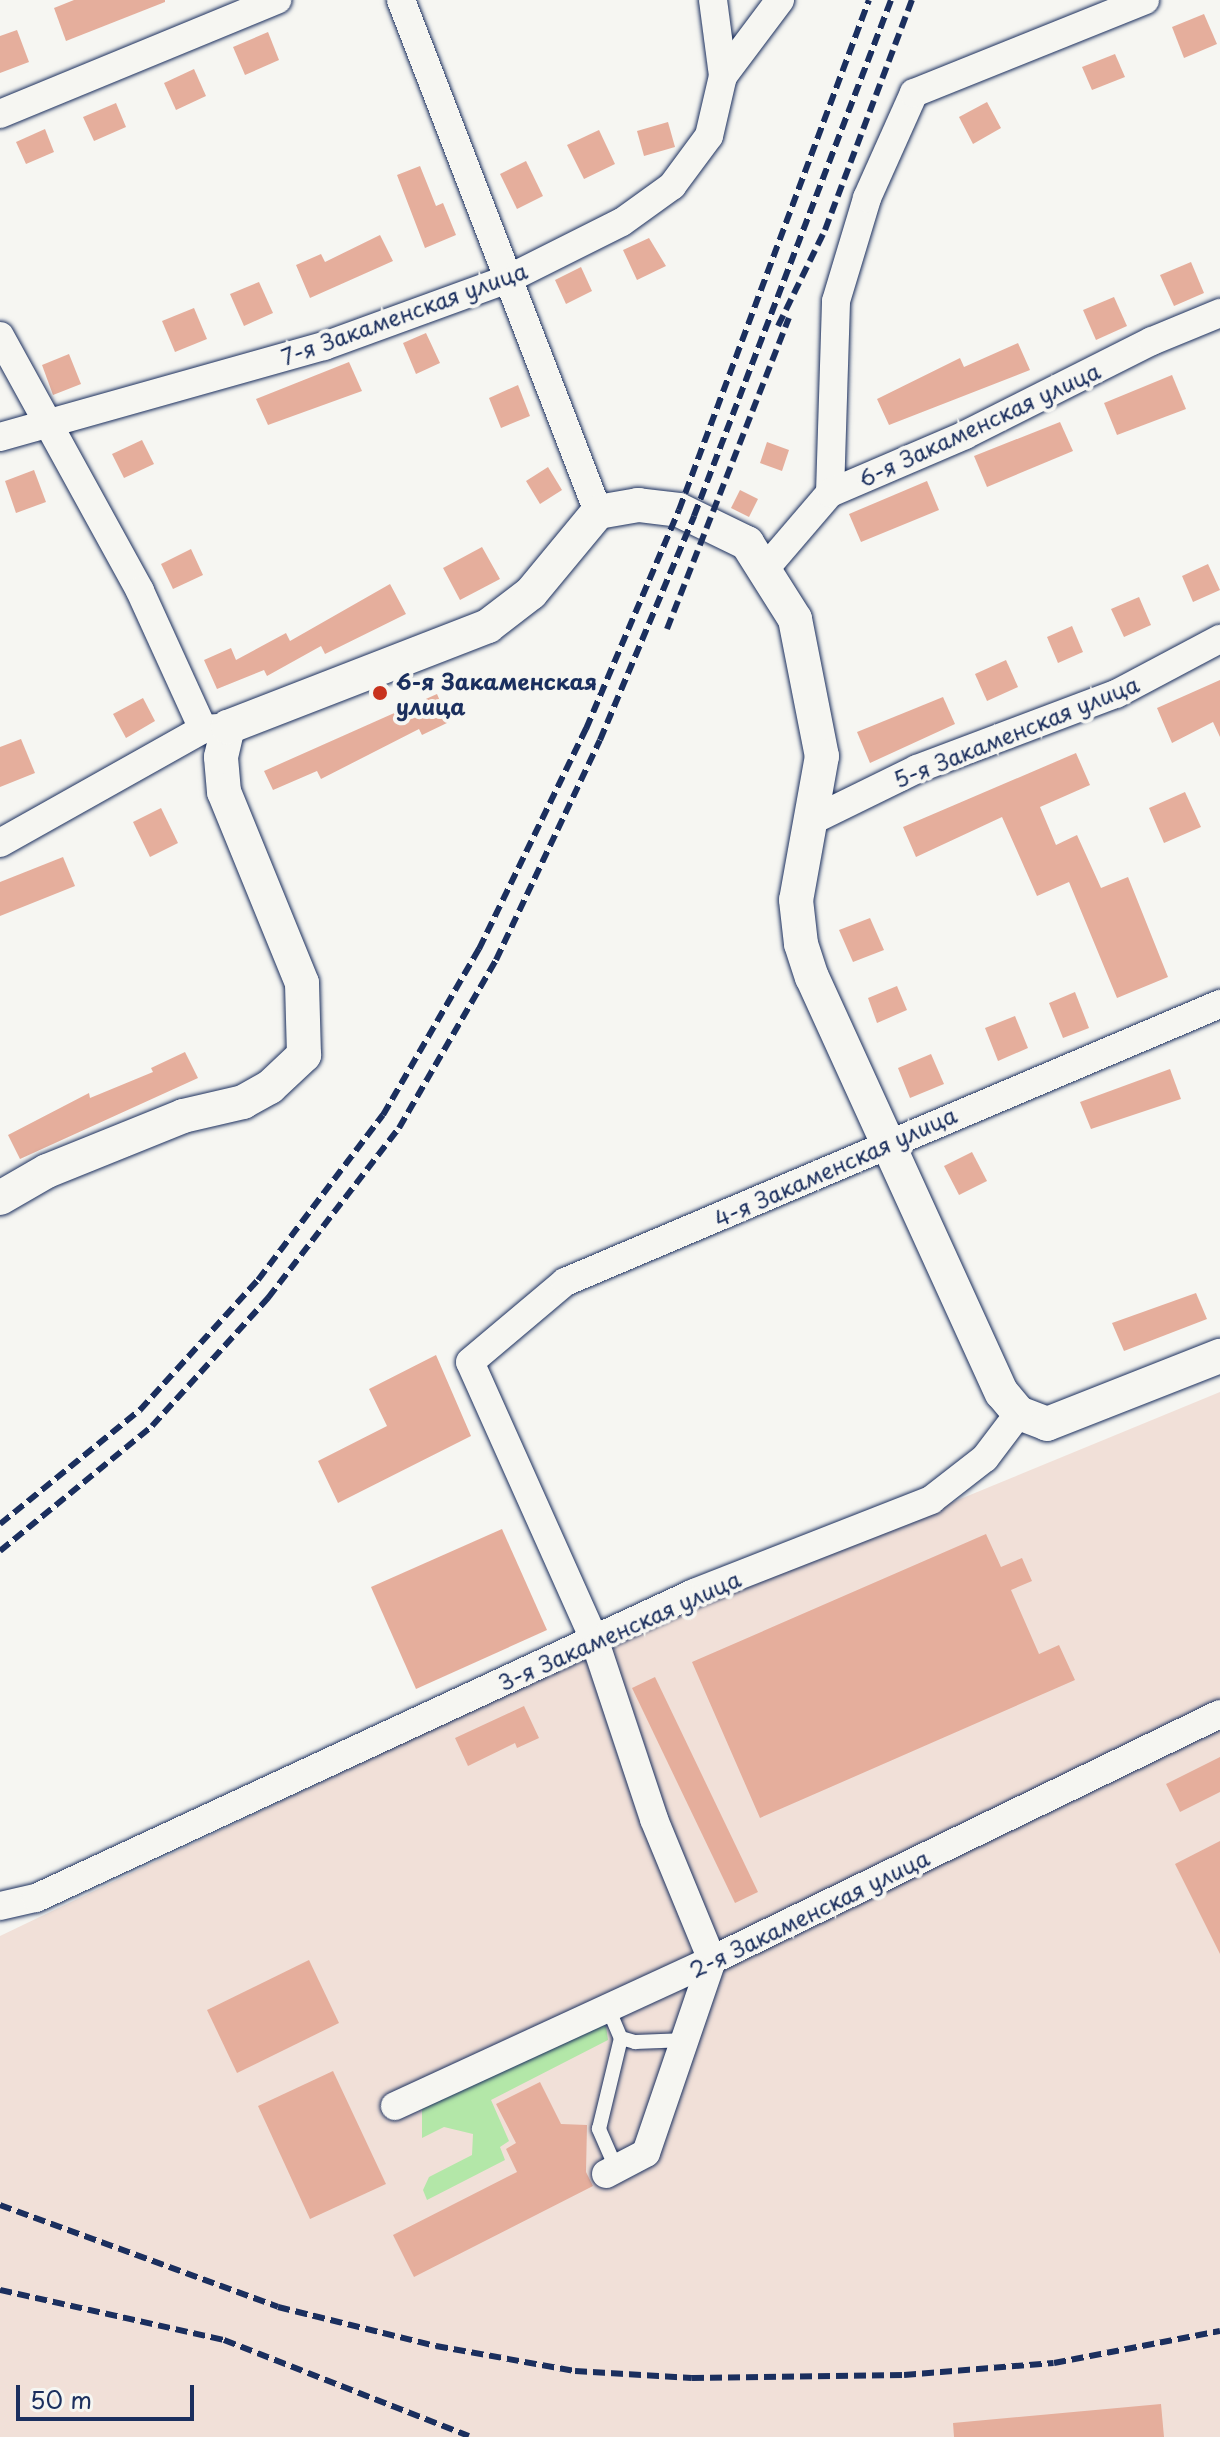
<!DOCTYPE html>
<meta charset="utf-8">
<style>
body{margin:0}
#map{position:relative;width:1220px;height:2437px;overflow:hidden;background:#f6f6f2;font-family:"Playpen Sans",sans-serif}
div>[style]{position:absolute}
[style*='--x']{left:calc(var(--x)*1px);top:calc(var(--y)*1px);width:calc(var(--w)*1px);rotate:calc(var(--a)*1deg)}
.built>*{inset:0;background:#f1e0d8}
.green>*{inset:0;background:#b3e7a8}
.building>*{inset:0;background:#e5ae9c}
.roads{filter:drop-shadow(0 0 2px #1b2f5e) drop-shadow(0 0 2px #1b2f5e)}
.service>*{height:14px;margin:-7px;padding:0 7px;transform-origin:7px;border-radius:7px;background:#f6f6f2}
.minor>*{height:28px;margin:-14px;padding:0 14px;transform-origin:14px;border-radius:14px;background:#f6f6f2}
.tertiary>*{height:34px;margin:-17px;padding:0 17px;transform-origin:17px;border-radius:17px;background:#f6f6f2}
.rail>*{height:6px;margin-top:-3px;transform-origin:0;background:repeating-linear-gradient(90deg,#1b2f5e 0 12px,transparent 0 18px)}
.dots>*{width:22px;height:22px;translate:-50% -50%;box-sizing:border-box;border:4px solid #f6f6f2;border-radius:50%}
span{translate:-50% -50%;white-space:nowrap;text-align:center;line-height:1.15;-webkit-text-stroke:8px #f6f6f2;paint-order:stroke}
.street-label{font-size:22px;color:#1b2f5e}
.poi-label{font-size:22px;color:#1b2f5e;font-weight:700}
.left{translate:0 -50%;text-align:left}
.scale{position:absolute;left:16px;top:2385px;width:178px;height:36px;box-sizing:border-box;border:4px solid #1b2f5e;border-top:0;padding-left:10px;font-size:24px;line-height:28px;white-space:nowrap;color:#1b2f5e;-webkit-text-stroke:6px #f6f6f2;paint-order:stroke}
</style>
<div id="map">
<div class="built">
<i style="clip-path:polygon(1220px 1392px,1220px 2437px,0 2437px,0 1936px,620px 1639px)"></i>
</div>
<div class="green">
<i style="clip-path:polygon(595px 2023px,606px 2026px,608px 2040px,491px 2100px,509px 2141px,500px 2147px,505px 2160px,427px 2200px,423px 2190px,429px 2177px,472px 2155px,473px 2134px,444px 2127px,422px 2138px,422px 2106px)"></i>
</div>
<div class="building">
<i style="clip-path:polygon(74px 0,165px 0,165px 2px,66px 41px,54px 8px)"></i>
<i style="clip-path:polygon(1204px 14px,1217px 44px,1184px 58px,1172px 27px)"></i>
<i style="clip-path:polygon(17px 30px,29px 62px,0 73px,0 36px)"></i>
<i style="clip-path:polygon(268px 32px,279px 60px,245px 75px,233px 47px)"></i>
<i style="clip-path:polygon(1115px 54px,1125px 77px,1092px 90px,1082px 67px)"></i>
<i style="clip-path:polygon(194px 69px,206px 96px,176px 110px,164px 83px)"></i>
<i style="clip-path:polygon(987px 102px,1001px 128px,973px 144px,959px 117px)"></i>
<i style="clip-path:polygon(116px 103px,126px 127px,94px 141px,83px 117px)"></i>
<i style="clip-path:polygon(668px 122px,675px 147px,644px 156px,637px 131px)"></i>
<i style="clip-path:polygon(45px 129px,54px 152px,26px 164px,16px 142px)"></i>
<i style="clip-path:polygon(599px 130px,615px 164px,584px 179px,567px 145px)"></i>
<i style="clip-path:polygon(526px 161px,543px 196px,517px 209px,500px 174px)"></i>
<i style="clip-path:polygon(420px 166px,436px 206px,443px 203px,456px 235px,425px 248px,397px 175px)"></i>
<i style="clip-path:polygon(380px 235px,393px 261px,310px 298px,296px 265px,321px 254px,325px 262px)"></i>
<i style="clip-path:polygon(649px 238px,666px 266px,637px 280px,623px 250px)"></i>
<i style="clip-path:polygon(1191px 262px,1204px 293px,1174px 306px,1160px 275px)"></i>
<i style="clip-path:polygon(581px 267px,592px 291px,566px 304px,555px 280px)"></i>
<i style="clip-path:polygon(259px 282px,273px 313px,244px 326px,230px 294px)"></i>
<i style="clip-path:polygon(1114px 297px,1127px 326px,1096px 340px,1083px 310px)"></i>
<i style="clip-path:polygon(194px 308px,207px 339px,175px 352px,162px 321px)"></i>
<i style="clip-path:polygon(426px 333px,440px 363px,416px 374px,403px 343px)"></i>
<i style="clip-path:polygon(1018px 343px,1030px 370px,889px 425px,877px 399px,960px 358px,964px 367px)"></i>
<i style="clip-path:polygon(69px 354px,81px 384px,53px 395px,42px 365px)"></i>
<i style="clip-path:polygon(349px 362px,362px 391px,268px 425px,256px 399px)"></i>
<i style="clip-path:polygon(1172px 375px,1186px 409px,1117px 435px,1104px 403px)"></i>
<i style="clip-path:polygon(518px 385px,530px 416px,501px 428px,489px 398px)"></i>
<i style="clip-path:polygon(1060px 422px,1073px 451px,987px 487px,974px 456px)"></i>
<i style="clip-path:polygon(142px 440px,154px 464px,124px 478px,112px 454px)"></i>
<i style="clip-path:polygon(767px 442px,789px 450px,782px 471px,760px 463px)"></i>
<i style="clip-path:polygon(548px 467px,562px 490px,540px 504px,526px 481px)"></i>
<i style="clip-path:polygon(34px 470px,46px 502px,16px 513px,5px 481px)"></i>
<i style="clip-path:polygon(927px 481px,939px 510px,861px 542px,849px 514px)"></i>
<i style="clip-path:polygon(740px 490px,758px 499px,749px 517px,731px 508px)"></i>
<i style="clip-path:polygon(482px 547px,500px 579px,460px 600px,443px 568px)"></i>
<i style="clip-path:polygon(191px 549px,203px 575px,173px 589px,161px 564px)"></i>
<i style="clip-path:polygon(1208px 564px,1220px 590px,1193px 602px,1182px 576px)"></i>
<i style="clip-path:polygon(390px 584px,406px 614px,325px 654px,321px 646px,267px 676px,264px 670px,217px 689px,204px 660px,231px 648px,236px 660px,286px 633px,290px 641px)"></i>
<i style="clip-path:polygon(1139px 597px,1151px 625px,1124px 637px,1111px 609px)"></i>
<i style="clip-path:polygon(1072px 626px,1083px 652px,1058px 663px,1047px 637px)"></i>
<i style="clip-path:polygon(1006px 660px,1018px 687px,987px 701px,975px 674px)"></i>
<i style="clip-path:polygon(1220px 680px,1220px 737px,1213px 722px,1172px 743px,1157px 708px)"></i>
<i style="clip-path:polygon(437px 694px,449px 722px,422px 735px,419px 729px,321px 779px,317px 771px,273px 790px,264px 771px)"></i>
<i style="clip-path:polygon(943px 697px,955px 724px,870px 763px,857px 732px)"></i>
<i style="clip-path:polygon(143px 698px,155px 721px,126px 738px,113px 714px)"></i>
<i style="clip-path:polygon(21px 739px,35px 773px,0 787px,0 747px)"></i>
<i style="clip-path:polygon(1076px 753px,1090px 785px,1040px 807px,1056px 845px,1077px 835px,1101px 888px,1128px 877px,1168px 977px,1117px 998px,1069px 882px,1037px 896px,1002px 817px,916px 857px,903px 827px)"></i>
<i style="clip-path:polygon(1185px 792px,1201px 827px,1164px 843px,1149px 808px)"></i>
<i style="clip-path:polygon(161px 808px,178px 843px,150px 857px,133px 822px)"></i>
<i style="clip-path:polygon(63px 857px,75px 886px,0 916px,0 882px)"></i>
<i style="clip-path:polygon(870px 918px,884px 950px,853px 962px,839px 930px)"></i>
<i style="clip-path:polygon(897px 986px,907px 1010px,877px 1023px,868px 998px)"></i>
<i style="clip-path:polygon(1075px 992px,1089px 1028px,1063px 1038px,1049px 1003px)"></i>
<i style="clip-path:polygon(1015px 1016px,1028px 1048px,998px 1061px,985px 1028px)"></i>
<i style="clip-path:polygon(185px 1052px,198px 1078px,20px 1159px,8px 1135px,89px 1093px,90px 1098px,153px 1072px,151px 1068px)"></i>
<i style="clip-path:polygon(931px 1054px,944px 1084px,910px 1098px,898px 1068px)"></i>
<i style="clip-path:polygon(1170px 1069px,1181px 1099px,1091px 1129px,1080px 1102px)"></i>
<i style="clip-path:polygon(972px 1152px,987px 1181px,959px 1195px,944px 1166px)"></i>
<i style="clip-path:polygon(1196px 1293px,1207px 1319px,1124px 1351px,1112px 1323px)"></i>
<i style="clip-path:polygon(436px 1355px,471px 1436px,338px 1503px,318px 1461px,387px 1426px,369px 1389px)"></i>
<i style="clip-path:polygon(502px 1529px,547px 1630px,416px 1689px,371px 1587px)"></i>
<i style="clip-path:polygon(986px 1534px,1001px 1567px,1022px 1558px,1032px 1581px,1011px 1590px,1039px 1654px,1059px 1645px,1075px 1680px,760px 1818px,692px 1662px)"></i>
<i style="clip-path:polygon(655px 1677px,758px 1892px,735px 1903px,632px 1688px)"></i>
<i style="clip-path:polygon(524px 1706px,539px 1738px,517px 1748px,515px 1743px,468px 1766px,455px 1738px)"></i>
<i style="clip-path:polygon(1220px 1757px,1220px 1792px,1180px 1812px,1166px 1784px)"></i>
<i style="clip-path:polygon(1220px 1841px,1220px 1954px,1175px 1864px)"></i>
<i style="clip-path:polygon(309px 1960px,339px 2023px,237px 2073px,207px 2010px)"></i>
<i style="clip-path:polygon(333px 2071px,386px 2184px,310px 2219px,258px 2106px)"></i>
<i style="clip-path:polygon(540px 2082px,561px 2124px,587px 2125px,586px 2172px,593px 2186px,414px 2277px,393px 2235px,517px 2172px,506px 2149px,516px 2143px,496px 2104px)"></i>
<i style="clip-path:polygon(1161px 2404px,1164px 2437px,954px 2437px,953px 2423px)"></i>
</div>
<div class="roads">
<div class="service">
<i style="--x:608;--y:2008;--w:33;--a:67"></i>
<i style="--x:621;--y:2038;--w:15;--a:16"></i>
<i style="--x:635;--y:2042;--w:52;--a:-2.2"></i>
<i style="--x:616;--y:2168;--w:43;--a:-113.6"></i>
<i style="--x:599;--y:2129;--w:94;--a:-76.4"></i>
</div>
<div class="minor">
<i style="--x:401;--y:0;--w:549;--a:68.95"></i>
<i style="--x:713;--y:0;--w:77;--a:82.5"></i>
<i style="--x:0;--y:114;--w:300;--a:-22.4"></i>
<i style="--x:0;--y:336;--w:291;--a:61.2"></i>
<i style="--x:140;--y:591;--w:152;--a:65.5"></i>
<i style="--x:0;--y:437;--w:337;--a:-15.7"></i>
<i style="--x:324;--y:346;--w:196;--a:-20"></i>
<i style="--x:508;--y:279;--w:127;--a:-26.6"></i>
<i style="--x:622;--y:222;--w:62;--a:-35.8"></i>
<i style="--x:672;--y:186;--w:62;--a:-53.5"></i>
<i style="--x:709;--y:136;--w:62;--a:-76.9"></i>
<i style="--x:723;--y:76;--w:95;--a:-53.1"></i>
<i style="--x:830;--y:493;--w:192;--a:-88.2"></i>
<i style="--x:836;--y:301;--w:108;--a:-73.2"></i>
<i style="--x:867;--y:198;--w:115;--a:-65.9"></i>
<i style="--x:914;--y:93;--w:249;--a:-21.9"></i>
<i style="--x:764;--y:570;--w:101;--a:-49.4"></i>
<i style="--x:830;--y:493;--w:147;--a:-23.2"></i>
<i style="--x:965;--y:435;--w:209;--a:-26.7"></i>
<i style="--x:1152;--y:341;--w:74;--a:-22.4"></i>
<i style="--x:811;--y:821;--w:118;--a:-26.1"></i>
<i style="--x:917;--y:769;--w:213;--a:-20.7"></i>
<i style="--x:1116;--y:694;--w:118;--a:-27.9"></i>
<i style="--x:0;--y:843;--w:233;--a:-29.3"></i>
<i style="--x:203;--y:729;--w:16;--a:-4"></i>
<i style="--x:0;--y:1906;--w:37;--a:-13"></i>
<i style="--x:36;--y:1898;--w:725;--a:-24.87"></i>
<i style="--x:694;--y:1593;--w:255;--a:-21.4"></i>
<i style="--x:931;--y:1500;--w:68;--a:-37.9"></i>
<i style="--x:985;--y:1458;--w:56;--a:-52.9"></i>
<i style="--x:395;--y:2106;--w:349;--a:-24.7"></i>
<i style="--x:712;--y:1960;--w:564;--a:-25.84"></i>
<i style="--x:606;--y:2174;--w:45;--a:-27.7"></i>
<i style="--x:646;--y:2153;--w:204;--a:-71.1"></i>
<i style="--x:712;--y:1960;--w:152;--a:-112.4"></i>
<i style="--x:654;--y:1819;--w:190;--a:-108.4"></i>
<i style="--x:594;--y:1639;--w:303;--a:-114.1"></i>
<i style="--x:470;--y:1362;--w:124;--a:-40.1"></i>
<i style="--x:565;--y:1282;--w:712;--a:-23"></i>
</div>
<div class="tertiary">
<i style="--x:0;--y:1198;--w:54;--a:-29.9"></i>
<i style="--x:47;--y:1171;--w:147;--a:-22"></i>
<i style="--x:183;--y:1116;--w:62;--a:-13.1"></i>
<i style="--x:243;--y:1102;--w:31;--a:-29"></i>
<i style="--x:270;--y:1087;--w:47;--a:-43.3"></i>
<i style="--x:304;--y:1055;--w:72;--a:-91.6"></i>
<i style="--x:302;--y:983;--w:206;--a:-112.2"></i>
<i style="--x:224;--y:792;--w:35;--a:-95"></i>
<i style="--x:221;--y:757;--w:31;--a:-77"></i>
<i style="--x:228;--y:727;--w:279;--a:-21.2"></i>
<i style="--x:488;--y:626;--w:54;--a:-37.5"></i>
<i style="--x:531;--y:593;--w:105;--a:-50.4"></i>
<i style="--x:598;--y:512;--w:41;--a:-9.9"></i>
<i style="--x:638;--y:505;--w:41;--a:7"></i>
<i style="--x:679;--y:510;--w:76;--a:25.9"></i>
<i style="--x:747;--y:543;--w:90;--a:57.7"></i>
<i style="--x:795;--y:619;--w:140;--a:78.9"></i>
<i style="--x:822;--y:756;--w:146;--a:100.2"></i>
<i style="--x:796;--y:900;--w:44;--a:83.5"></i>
<i style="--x:801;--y:944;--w:35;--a:72"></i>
<i style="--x:812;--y:977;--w:457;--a:65.5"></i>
<i style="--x:1002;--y:1393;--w:26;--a:50"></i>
<i style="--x:1019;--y:1413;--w:30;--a:21"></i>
<i style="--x:1047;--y:1424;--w:186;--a:-21.5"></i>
</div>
</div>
<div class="rail">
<i style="--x:778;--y:326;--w:107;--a:-63.9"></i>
<i style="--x:825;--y:230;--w:246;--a:-69.3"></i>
<i style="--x:667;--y:629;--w:334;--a:-68.6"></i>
<i style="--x:0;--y:1524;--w:181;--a:-39.2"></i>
<i style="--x:140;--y:1410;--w:176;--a:-47.8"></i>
<i style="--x:258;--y:1280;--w:207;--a:-52.9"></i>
<i style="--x:383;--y:1115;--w:192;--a:-60"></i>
<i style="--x:479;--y:949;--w:245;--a:-64.1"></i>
<i style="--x:586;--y:729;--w:238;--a:-67"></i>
<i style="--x:679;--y:510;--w:544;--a:-69.57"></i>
<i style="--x:0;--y:1551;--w:197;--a:-39.4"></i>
<i style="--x:152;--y:1426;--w:173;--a:-47.8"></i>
<i style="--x:268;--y:1298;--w:215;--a:-52.4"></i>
<i style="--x:399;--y:1128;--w:194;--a:-60"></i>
<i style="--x:496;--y:960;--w:243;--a:-64.7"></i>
<i style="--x:600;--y:740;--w:243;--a:-67.2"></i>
<i style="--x:694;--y:516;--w:552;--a:-69.1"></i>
<i style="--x:0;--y:2205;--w:296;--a:20.1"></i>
<i style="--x:278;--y:2307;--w:163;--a:13.9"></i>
<i style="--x:436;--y:2346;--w:141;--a:10.2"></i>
<i style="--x:575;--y:2371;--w:117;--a:3.4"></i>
<i style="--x:692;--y:2378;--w:212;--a:-0.8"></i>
<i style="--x:904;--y:2375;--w:150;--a:-4.6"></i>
<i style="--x:1054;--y:2363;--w:169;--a:-10.9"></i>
<i style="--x:0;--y:2290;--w:230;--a:12.6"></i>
<i style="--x:224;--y:2340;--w:263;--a:21.4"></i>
</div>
<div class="dots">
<i style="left:380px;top:693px;background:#c8321e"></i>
</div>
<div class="street-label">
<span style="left:404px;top:313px;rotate:-20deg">7-я Закаменская улица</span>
<span style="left:979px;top:424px;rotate:-25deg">6-я Закаменская улица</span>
<span style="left:1016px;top:731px;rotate:-22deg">5-я Закаменская улица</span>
<span style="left:835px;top:1166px;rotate:-24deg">4-я Закаменская улица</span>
<span style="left:619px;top:1630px;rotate:-24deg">3-я Закаменская улица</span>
<span style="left:809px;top:1913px;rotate:-26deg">2-я Закаменская улица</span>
</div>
<div class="poi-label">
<span class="left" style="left:396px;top:693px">6-я Закаменская<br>улица</span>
</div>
<div class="scale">50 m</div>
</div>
